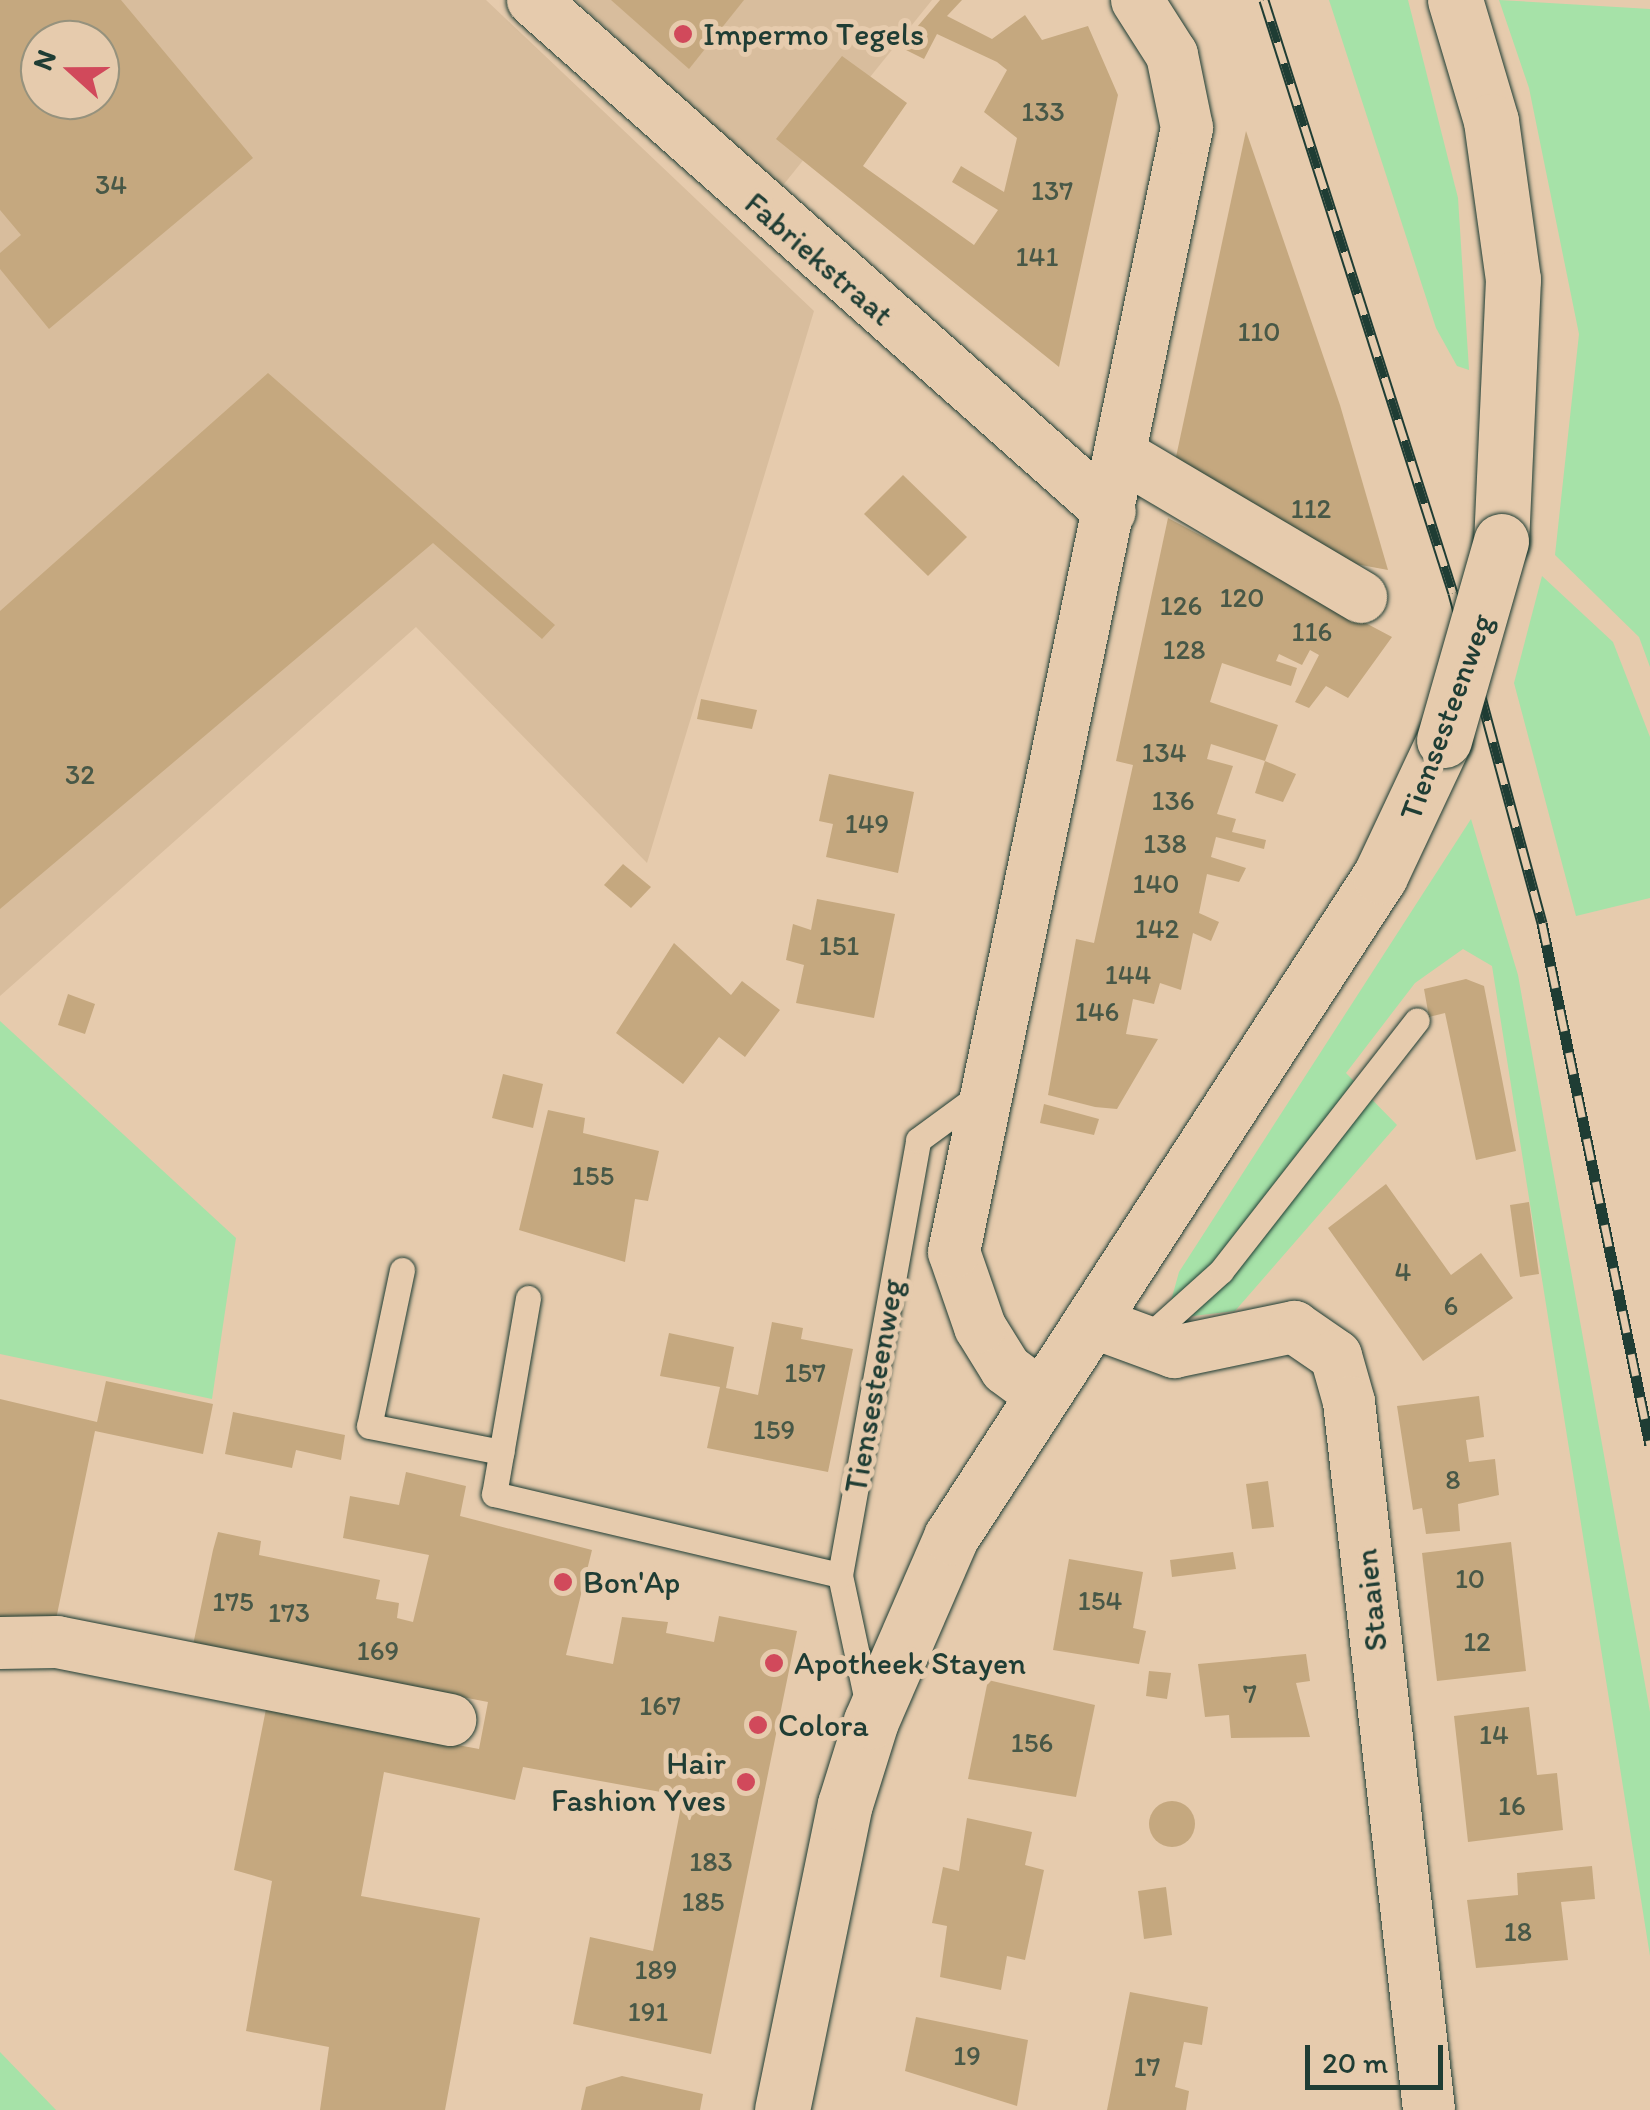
<!DOCTYPE html>
<style>
body{margin:0}
#map{position:relative;width:1650px;height:2110px;overflow:hidden;background:#e6cbad;font-family:Itim,sans-serif}
div>[style]{position:absolute}
[style*='--x']{left:calc(var(--x)*1px);top:calc(var(--y)*1px);width:calc(var(--w)*1px);rotate:calc(var(--a)*1deg)}
.built>*{inset:0;background:#d8bd9d}
.green>*{inset:0;background:#a6e2a8}
.building>*{inset:0;background:#c5a87f}
.round{border-radius:50%}
.roads{filter:drop-shadow(0 0 2px #1f3d34) drop-shadow(0 0 2px #1f3d34)}
.service>*{height:25px;margin:-12.5px;padding:0 12.5px;transform-origin:12.5px;border-radius:12.5px;background:#e6cbad}
.minor>*{height:52px;margin:-26px;padding:0 26px;transform-origin:26px;border-radius:26px;background:#e6cbad}
.secondary>*{height:55px;margin:-27.5px;padding:0 27.5px;transform-origin:27.5px;border-radius:27.5px;background:#e6cbad}
.rail>*{height:11px;margin-top:-5.5px;transform-origin:0;background:repeating-linear-gradient(90deg,#e6cbad 0 22px,#1f3d34 0 44px);box-sizing:border-box;border-block:2px solid #1f3d34}
.bridges{filter:drop-shadow(0 0 2px #1f3d34) drop-shadow(0 0 2px #1f3d34)}
.secondary-bridge>*{height:55px;margin:-27.5px;padding:0 27.5px;transform-origin:27.5px;border-radius:27.5px;background:#e6cbad}
.dots>*{width:28px;height:28px;translate:-50% -50%;box-sizing:border-box;border:5px solid #e6cbad;border-radius:50%}
span{translate:-50% -50%;white-space:nowrap;text-align:center;line-height:1.15;-webkit-text-stroke:10px #e6cbad;paint-order:stroke}
.number-label{font-size:28px;color:#485847}
.number-label span{-webkit-text-stroke-width:0}
.poi-label{font-size:32px;color:#1f3d34}
.left{translate:0 -50%;text-align:left}
.right{translate:-100% -50%;text-align:right}
.street-label{font-size:32px;color:#1f3d34}
.north{position:absolute;left:20px;top:20px;width:100px;height:100px;box-sizing:border-box;background:#e6cbad;border:2px solid #96927d;border-radius:50%;rotate:291deg;font-size:28px;font-weight:700;line-height:40px;text-align:center;color:#1f3d34}
.north::after{content:'';display:block;margin:auto;width:35px;height:45px;background:#d1495b;clip-path:polygon(50% 0,100% 100%,50% 72%,0 100%)}
.scale{position:absolute;left:1305px;top:2045px;width:138px;height:45px;box-sizing:border-box;border:5px solid #1f3d34;border-top:0;padding-left:12px;font-size:30px;line-height:35px;white-space:nowrap;color:#1f3d34;-webkit-text-stroke:8px #e6cbad;paint-order:stroke}
</style>
<div id="map">
<div class="built">
<i style="clip-path:polygon(evenodd,0 0,486px 0,814px 311px,647px 863px,416px 627px,0 996px,0 0,40px 40px,100px 40px,100px 100px,40px 100px,40px 40px)"></i>
<i style="clip-path:polygon(576px 0,932px 0,780px 189px)"></i>
</div>
<div class="green">
<i style="clip-path:polygon(1329px 0,1408px 0,1458px 198px,1469px 370px,1457px 366px,1436px 328px)"></i>
<i style="clip-path:polygon(1499px 0,1650px 9px,1650px 667px,1639px 637px,1555px 555px,1579px 334px,1529px 88px)"></i>
<i style="clip-path:polygon(1542px 576px,1613px 642px,1650px 737px,1650px 898px,1576px 916px,1514px 683px)"></i>
<i style="clip-path:polygon(1471px 819px,1518px 975px,1650px 1712px,1650px 1956px,1492px 966px,1463px 949px,1415px 983px,1346px 1073px,1397px 1125px,1235px 1311px,1176px 1318px,1171px 1301px,1179px 1272px)"></i>
<i style="clip-path:polygon(0 1021px,236px 1238px,212px 1399px,0 1354px)"></i>
<i style="clip-path:polygon(0 2052px,56px 2110px,0 2110px)"></i>
</div>
<div class="building">
<i style="clip-path:polygon(evenodd,0 0,121px 0,253px 158px,49px 329px,0 269px,0 253px,21px 235px,0 210px,0 0,40px 40px,100px 40px,100px 100px,40px 100px,40px 40px)"></i>
<i style="clip-path:polygon(611px 0,744px 0,689px 69px)"></i>
<i style="clip-path:polygon(940px 0,962px 0,947px 16px,992px 39px,1025px 15px,1042px 40px,1088px 26px,1118px 95px,1059px 367px,776px 139px,842px 56px,907px 103px,863px 166px,974px 245px,998px 210px,952px 182px,961px 166px,1004px 192px,1017px 138px,984px 112px,1007px 70px,997px 62px,937px 34px,924px 59px,900px 47px)"></i>
<i style="clip-path:polygon(1246px 131px,1340px 405px,1388px 570px,1329px 559px,1176px 457px)"></i>
<i style="clip-path:polygon(268px 373px,555px 625px,542px 639px,433px 543px,0 909px,0 611px)"></i>
<i style="clip-path:polygon(903px 475px,967px 537px,928px 576px,864px 514px)"></i>
<i style="clip-path:polygon(1168px 518px,1392px 637px,1348px 698px,1326px 686px,1309px 708px,1295px 702px,1319px 655px,1310px 650px,1302px 665px,1279px 654px,1276px 661px,1297px 668px,1291px 686px,1222px 663px,1210px 702px,1278px 725px,1265px 761px,1211px 744px,1207px 759px,1233px 766px,1217px 814px,1236px 819px,1232px 832px,1266px 840px,1264px 849px,1216px 837px,1211px 857px,1246px 868px,1239px 882px,1207px 874px,1199px 913px,1219px 922px,1211px 941px,1193px 933px,1181px 990px,1160px 983px,1154px 1004px,1133px 999px,1126px 1034px,1158px 1039px,1117px 1109px,1095px 1107px,1048px 1095px,1076px 939px,1094px 943px,1133px 765px,1116px 761px)"></i>
<i style="clip-path:polygon(701px 699px,757px 710px,752px 729px,697px 719px)"></i>
<i style="clip-path:polygon(1265px 761px,1296px 774px,1283px 802px,1255px 793px)"></i>
<i style="clip-path:polygon(829px 774px,914px 792px,898px 873px,826px 857px,833px 824px,819px 821px)"></i>
<i style="clip-path:polygon(623px 864px,651px 887px,631px 908px,604px 885px)"></i>
<i style="clip-path:polygon(817px 899px,895px 914px,874px 1018px,796px 1003px,804px 965px,786px 960px,793px 924px,811px 930px)"></i>
<i style="clip-path:polygon(674px 943px,731px 995px,742px 981px,780px 1010px,745px 1057px,719px 1037px,683px 1084px,616px 1033px)"></i>
<i style="clip-path:polygon(1466px 979px,1484px 986px,1516px 1151px,1476px 1160px,1445px 1013px,1429px 1017px,1424px 989px)"></i>
<i style="clip-path:polygon(68px 994px,95px 1004px,85px 1034px,58px 1025px)"></i>
<i style="clip-path:polygon(503px 1074px,543px 1084px,533px 1128px,492px 1118px)"></i>
<i style="clip-path:polygon(1044px 1104px,1099px 1119px,1094px 1135px,1040px 1123px)"></i>
<i style="clip-path:polygon(548px 1110px,585px 1118px,583px 1133px,659px 1151px,648px 1201px,635px 1199px,625px 1262px,519px 1230px)"></i>
<i style="clip-path:polygon(1386px 1184px,1451px 1275px,1481px 1253px,1513px 1298px,1423px 1361px,1328px 1228px)"></i>
<i style="clip-path:polygon(1529px 1202px,1539px 1274px,1520px 1277px,1510px 1205px)"></i>
<i style="clip-path:polygon(772px 1322px,803px 1328px,801px 1339px,853px 1349px,828px 1472px,707px 1448px,720px 1387px,660px 1376px,669px 1333px,734px 1347px,726px 1388px,758px 1395px)"></i>
<i style="clip-path:polygon(106px 1381px,213px 1404px,203px 1454px,95px 1431px,54px 1629px,0 1618px,0 1399px,97px 1422px)"></i>
<i style="clip-path:polygon(1479px 1396px,1484px 1437px,1466px 1440px,1469px 1462px,1495px 1459px,1499px 1495px,1458px 1504px,1460px 1531px,1426px 1534px,1422px 1508px,1413px 1510px,1397px 1406px)"></i>
<i style="clip-path:polygon(233px 1412px,345px 1435px,341px 1460px,296px 1450px,292px 1468px,225px 1454px)"></i>
<i style="clip-path:polygon(406px 1472px,466px 1486px,460px 1516px,592px 1550px,566px 1655px,613px 1664px,622px 1617px,668px 1622px,666px 1633px,714px 1642px,719px 1616px,797px 1631px,711px 2054px,573px 2024px,590px 1937px,653px 1951px,683px 1796px,523px 1767px,515px 1800px,384px 1772px,361px 1896px,480px 1918px,445px 2110px,320px 2110px,329px 2047px,246px 2031px,272px 1881px,234px 1870px,266px 1709px,479px 1749px,488px 1702px,193px 1645px,213px 1550px,218px 1532px,261px 1541px,259px 1555px,380px 1580px,376px 1599px,399px 1603px,397px 1618px,413px 1622px,429px 1555px,343px 1538px,350px 1496px,399px 1505px)"></i>
<i style="clip-path:polygon(1268px 1481px,1274px 1527px,1252px 1529px,1246px 1484px)"></i>
<i style="clip-path:polygon(1511px 1542px,1526px 1671px,1437px 1681px,1422px 1553px)"></i>
<i style="clip-path:polygon(1233px 1552px,1236px 1569px,1172px 1577px,1170px 1560px)"></i>
<i style="clip-path:polygon(1069px 1559px,1143px 1572px,1133px 1628px,1146px 1631px,1139px 1664px,1053px 1650px)"></i>
<i style="clip-path:polygon(1306px 1654px,1310px 1681px,1296px 1683px,1310px 1737px,1231px 1738px,1229px 1715px,1205px 1717px,1198px 1664px)"></i>
<i style="clip-path:polygon(1149px 1671px,1171px 1673px,1167px 1699px,1146px 1696px)"></i>
<i style="clip-path:polygon(988px 1680px,1095px 1705px,1076px 1797px,968px 1779px)"></i>
<i style="clip-path:polygon(1529px 1707px,1537px 1775px,1557px 1773px,1563px 1830px,1468px 1842px,1454px 1716px)"></i>
<i class="round" style="left:1149px;top:1801px;width:46px;height:46px"></i>
<i style="clip-path:polygon(967px 1818px,1032px 1832px,1025px 1865px,1044px 1870px,1025px 1960px,1007px 1956px,1001px 1990px,940px 1977px,947px 1926px,932px 1923px,943px 1867px,959px 1871px)"></i>
<i style="clip-path:polygon(1592px 1866px,1595px 1899px,1561px 1902px,1568px 1960px,1476px 1968px,1467px 1900px,1518px 1895px,1517px 1873px)"></i>
<i style="clip-path:polygon(1166px 1887px,1172px 1935px,1144px 1939px,1138px 1891px)"></i>
<i style="clip-path:polygon(1130px 1992px,1208px 2007px,1202px 2045px,1184px 2042px,1175px 2087px,1189px 2091px,1186px 2110px,1107px 2110px)"></i>
<i style="clip-path:polygon(916px 2017px,1028px 2040px,1017px 2106px,905px 2071px)"></i>
<i style="clip-path:polygon(622px 2076px,703px 2094px,700px 2110px,581px 2110px,586px 2087px)"></i>
</div>
<div class="roads">
<div class="service">
<i style="--x:402;--y:1270;--w:159;--a:101.9"></i>
<i style="--x:369;--y:1426;--w:135;--a:11.1"></i>
<i style="--x:528;--y:1298;--w:199;--a:99.8"></i>
<i style="--x:494;--y:1494;--w:355;--a:13.2"></i>
<i style="--x:1140;--y:1344;--w:109;--a:-42"></i>
<i style="--x:1221;--y:1271;--w:318;--a:-52"></i>
<i style="--x:868;--y:1706;--w:134;--a:-102.1"></i>
<i style="--x:840;--y:1575;--w:442;--a:-79.8"></i>
<i style="--x:918;--y:1140;--w:79;--a:-36.3"></i>
</div>
<div class="minor">
<i style="--x:533;--y:0;--w:771;--a:41.58"></i>
<i style="--x:1121;--y:455;--w:279;--a:30.6"></i>
<i style="--x:1090;--y:1321;--w:90;--a:20.3"></i>
<i style="--x:1174;--y:1352;--w:123;--a:-11.8"></i>
<i style="--x:1294;--y:1327;--w:51;--a:34.6"></i>
<i style="--x:1336;--y:1356;--w:48;--a:74.2"></i>
<i style="--x:1349;--y:1402;--w:713;--a:83.55"></i>
<i style="--x:1041;--y:1395;--w:44;--a:-143.4"></i>
<i style="--x:1006;--y:1369;--w:49;--a:-121.8"></i>
<i style="--x:980;--y:1327;--w:79;--a:-109.1"></i>
<i style="--x:954;--y:1252;--w:1148;--a:-78.29"></i>
<i style="--x:1187;--y:128;--w:75;--a:-101.6"></i>
<i style="--x:1172;--y:55;--w:65;--a:-122.5"></i>
<i style="--x:0;--y:1643;--w:57;--a:-1"></i>
<i style="--x:57;--y:1642;--w:401;--a:11.2"></i>
</div>
<div class="secondary">
<i style="--x:1455;--y:0;--w:126;--a:73.4"></i>
<i style="--x:1491;--y:121;--w:160;--a:82.1"></i>
<i style="--x:1513;--y:279;--w:262;--a:92.6"></i>
<i style="--x:782;--y:2110;--w:312;--a:-78.4"></i>
<i style="--x:845;--y:1804;--w:87;--a:-72.6"></i>
<i style="--x:871;--y:1721;--w:201;--a:-66.5"></i>
<i style="--x:951;--y:1537;--w:788;--a:-57.02"></i>
<i style="--x:1380;--y:876;--w:150;--a:-64.8"></i>
</div>
</div>
<div class="rail">
<i style="--x:1264;--y:0;--w:622;--a:72.32"></i>
<i style="--x:1453;--y:593;--w:342;--a:74.9"></i>
<i style="--x:1542;--y:923;--w:533;--a:78.31"></i>
</div>
<div class="bridges">
<div class="secondary-bridge">
<i style="--x:1444;--y:740;--w:207;--a:-74"></i>
</div>
</div>
<div class="dots">
<i style="left:683px;top:34px;background:#d1495b"></i>
<i style="left:563px;top:1582px;background:#d1495b"></i>
<i style="left:774px;top:1663px;background:#d1495b"></i>
<i style="left:758px;top:1725px;background:#d1495b"></i>
<i style="left:746px;top:1782px;background:#d1495b"></i>
</div>
<div class="number-label">
<span style="left:1043px;top:111px">133</span>
<span style="left:111px;top:184px">34</span>
<span style="left:1052px;top:190px">137</span>
<span style="left:1037px;top:256px">141</span>
<span style="left:1259px;top:331px">110</span>
<span style="left:1311px;top:508px">112</span>
<span style="left:1242px;top:597px">120</span>
<span style="left:1181px;top:605px">126</span>
<span style="left:1312px;top:631px">116</span>
<span style="left:1184px;top:649px">128</span>
<span style="left:1164px;top:752px">134</span>
<span style="left:80px;top:774px">32</span>
<span style="left:1173px;top:800px">136</span>
<span style="left:867px;top:823px">149</span>
<span style="left:1165px;top:843px">138</span>
<span style="left:1156px;top:883px">140</span>
<span style="left:1157px;top:928px">142</span>
<span style="left:839px;top:945px">151</span>
<span style="left:1128px;top:974px">144</span>
<span style="left:1097px;top:1011px">146</span>
<span style="left:593px;top:1175px">155</span>
<span style="left:1403px;top:1271px">4</span>
<span style="left:1451px;top:1305px">6</span>
<span style="left:805px;top:1372px">157</span>
<span style="left:774px;top:1429px">159</span>
<span style="left:1453px;top:1479px">8</span>
<span style="left:1470px;top:1578px">10</span>
<span style="left:1100px;top:1600px">154</span>
<span style="left:233px;top:1601px">175</span>
<span style="left:289px;top:1612px">173</span>
<span style="left:1477px;top:1641px">12</span>
<span style="left:378px;top:1650px">169</span>
<span style="left:1250px;top:1693px">7</span>
<span style="left:660px;top:1705px">167</span>
<span style="left:1494px;top:1734px">14</span>
<span style="left:1032px;top:1742px">156</span>
<span style="left:1512px;top:1805px">16</span>
<span style="left:711px;top:1861px">183</span>
<span style="left:703px;top:1901px">185</span>
<span style="left:1518px;top:1931px">18</span>
<span style="left:656px;top:1969px">189</span>
<span style="left:648px;top:2011px">191</span>
<span style="left:967px;top:2055px">19</span>
<span style="left:1147px;top:2066px">17</span>
</div>
<div class="poi-label">
<span class="left" style="left:703px;top:34px">Impermo Tegels</span>
<span class="left" style="left:583px;top:1582px">Bon'Ap</span>
<span class="left" style="left:794px;top:1663px">Apotheek Stayen</span>
<span class="left" style="left:778px;top:1725px">Colora</span>
<span class="right" style="left:726px;top:1782px">Hair<br>Fashion Yves</span>
</div>
<div class="street-label">
<span style="left:819px;top:259px;rotate:41deg">Fabriekstraat</span>
<span style="left:1446px;top:717px;rotate:-70deg">Tiensesteenweg</span>
<span style="left:874px;top:1386px;rotate:-80deg">Tiensesteenweg</span>
<span style="left:1371px;top:1600px;rotate:-96deg">Staaien</span>
</div>
<div class="north">N</div>
<div class="scale">20 m</div>
</div>
